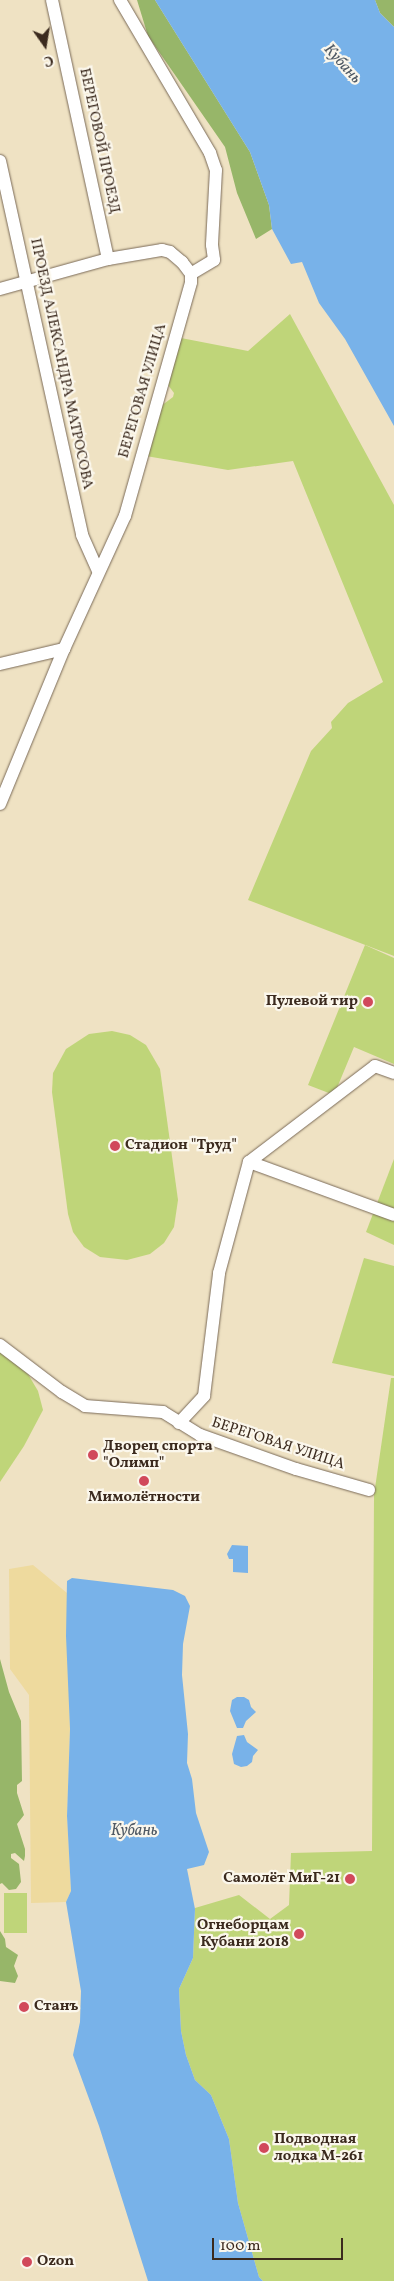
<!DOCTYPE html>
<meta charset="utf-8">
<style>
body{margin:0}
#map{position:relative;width:394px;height:2281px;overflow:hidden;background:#efe2c3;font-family:Vollkorn,serif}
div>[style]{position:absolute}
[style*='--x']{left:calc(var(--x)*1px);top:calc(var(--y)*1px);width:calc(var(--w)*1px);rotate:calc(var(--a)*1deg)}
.green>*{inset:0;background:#bfd579}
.forest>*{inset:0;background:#97b669}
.sand>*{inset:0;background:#eeda9e}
.water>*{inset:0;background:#78b2e9}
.roads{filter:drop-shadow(0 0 1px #7a6a58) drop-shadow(0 0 1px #7a6a58)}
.minor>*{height:12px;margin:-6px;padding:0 6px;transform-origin:6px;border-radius:6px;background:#fff}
.dots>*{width:14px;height:14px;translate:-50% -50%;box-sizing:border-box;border:2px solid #fbf7ec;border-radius:50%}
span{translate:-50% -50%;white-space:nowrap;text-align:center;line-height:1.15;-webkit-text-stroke:4.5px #fbf7ec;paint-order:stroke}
.street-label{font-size:15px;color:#3b2a1e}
.poi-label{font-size:15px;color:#3b2a1e;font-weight:700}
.right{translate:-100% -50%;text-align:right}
.left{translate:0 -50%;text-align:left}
.water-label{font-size:16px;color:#505a65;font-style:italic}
.north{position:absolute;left:20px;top:20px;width:50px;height:50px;-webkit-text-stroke:4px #fbf7ec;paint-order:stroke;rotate:167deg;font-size:14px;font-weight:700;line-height:20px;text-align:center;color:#3b2a1e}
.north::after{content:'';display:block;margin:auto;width:18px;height:22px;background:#3b2a1e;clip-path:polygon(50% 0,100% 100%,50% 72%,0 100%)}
.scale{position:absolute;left:212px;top:2238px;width:131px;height:22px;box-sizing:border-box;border:2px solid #3b2a1e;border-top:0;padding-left:6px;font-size:15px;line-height:18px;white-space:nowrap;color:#3b2a1e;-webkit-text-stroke:4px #fbf7ec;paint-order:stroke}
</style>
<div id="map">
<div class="green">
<i style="clip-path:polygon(290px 314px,394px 505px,394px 956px,248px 900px,311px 751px,332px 728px,331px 722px,348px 703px,383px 682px,293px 461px,228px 470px,146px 456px,161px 406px,173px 397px,174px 393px,168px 385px,181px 338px,248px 351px)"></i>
<i style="clip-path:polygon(365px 945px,394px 958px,394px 1064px,354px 1047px,334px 1095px,308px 1085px)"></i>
<i style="clip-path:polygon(112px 1031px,130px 1035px,146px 1045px,160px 1069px,178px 1200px,174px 1227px,164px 1243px,150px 1254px,127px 1260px,100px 1257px,84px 1247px,73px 1232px,68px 1214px,52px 1092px,53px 1073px,66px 1049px,89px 1034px)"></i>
<i style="clip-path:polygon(394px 1159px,394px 1245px,366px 1232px)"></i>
<i style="clip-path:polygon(364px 1258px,394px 1266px,394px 1376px,332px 1363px)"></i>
<i style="clip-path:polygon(0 1351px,25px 1369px,38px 1391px,43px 1410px,24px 1446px,0 1482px)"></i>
<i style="clip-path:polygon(391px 1378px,394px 1378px,394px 2281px,263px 2281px,259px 2277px,238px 2203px,229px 2139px,211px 2095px,195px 2080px,186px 2055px,181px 2031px,179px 1989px,193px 1958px,195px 1908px,239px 1895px,270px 1919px,289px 1905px,291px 1853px,372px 1851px,374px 1495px)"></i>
<i style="clip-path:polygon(4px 1893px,27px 1893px,27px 1933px,4px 1933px)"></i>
</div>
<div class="forest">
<i style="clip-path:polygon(137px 0,155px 0,250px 152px,269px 205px,272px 229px,256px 239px,237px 193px,225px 147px,148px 36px)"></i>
<i style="clip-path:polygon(375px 0,394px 0,394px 27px,380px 13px)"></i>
<i style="clip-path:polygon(0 1659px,9px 1692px,21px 1721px,22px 1781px,17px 1785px,17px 1793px,24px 1815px,17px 1824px,25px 1849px,25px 1856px,24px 1861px,15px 1853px,11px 1854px,11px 1858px,19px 1864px,21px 1882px,16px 1889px,9px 1890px,2px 1883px,0 1884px)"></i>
<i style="clip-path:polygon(0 1931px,5px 1939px,6px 1947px,18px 1955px,14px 1966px,18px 1976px,15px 1983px,0 1981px)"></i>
</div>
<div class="sand">
<i style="clip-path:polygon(33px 1565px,67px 1593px,70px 1729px,67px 1816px,71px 1891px,66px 1902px,31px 1903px,29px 1695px,10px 1669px,9px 1569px)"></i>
</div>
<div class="water">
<i style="clip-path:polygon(155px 0,375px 0,380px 13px,394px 27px,394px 426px,345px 339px,319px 303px,302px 262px,291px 264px,272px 229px,269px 205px,250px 152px)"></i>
<i style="clip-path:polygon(232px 1545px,248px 1546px,248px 1573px,233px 1572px,233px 1559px,229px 1559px,227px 1554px)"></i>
<i style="clip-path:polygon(72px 1578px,173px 1590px,185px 1596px,190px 1606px,183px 1644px,182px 1675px,188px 1734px,187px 1763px,192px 1779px,196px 1813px,209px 1852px,204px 1865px,187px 1869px,195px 1909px,193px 1958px,179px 1989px,181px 2031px,186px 2055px,195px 2080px,211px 2095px,229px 2139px,238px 2203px,259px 2277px,263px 2281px,148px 2281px,99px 2126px,73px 2055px,80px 2022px,81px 1991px,66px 1902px,71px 1891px,67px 1816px,70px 1729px,66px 1636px,67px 1581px)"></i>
<i style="clip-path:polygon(237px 1697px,244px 1697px,249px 1700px,251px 1707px,256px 1712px,246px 1721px,243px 1728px,237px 1728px,230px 1711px,232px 1700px)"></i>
<i style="clip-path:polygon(244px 1735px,247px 1742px,258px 1750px,253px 1756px,252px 1762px,247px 1766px,241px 1767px,234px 1764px,232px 1754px,237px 1736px)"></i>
</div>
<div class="roads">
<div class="minor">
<i style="--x:52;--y:0;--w:265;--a:77.8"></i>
<i style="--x:120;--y:0;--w:178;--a:59.5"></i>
<i style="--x:210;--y:153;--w:18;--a:71"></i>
<i style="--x:216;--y:170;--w:75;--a:93.1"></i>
<i style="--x:212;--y:245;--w:15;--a:82"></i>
<i style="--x:214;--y:260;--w:27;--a:149"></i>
<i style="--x:0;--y:161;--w:383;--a:77.6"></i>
<i style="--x:82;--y:535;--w:39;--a:66"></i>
<i style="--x:0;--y:289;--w:112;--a:-15.5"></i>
<i style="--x:108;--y:259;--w:55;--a:-9.5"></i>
<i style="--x:162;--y:250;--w:8;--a:14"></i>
<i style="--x:170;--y:252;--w:16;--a:40"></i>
<i style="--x:182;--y:262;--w:15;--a:53"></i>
<i style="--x:0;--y:664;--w:66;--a:-13.2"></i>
<i style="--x:0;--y:804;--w:168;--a:-67.6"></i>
<i style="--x:64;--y:649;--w:146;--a:-65.4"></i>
<i style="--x:125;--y:516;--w:243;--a:-74.2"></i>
<i style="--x:191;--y:282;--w:8;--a:-90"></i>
<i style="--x:249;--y:1162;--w:154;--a:20.1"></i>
<i style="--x:0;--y:1345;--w:78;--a:37.2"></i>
<i style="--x:62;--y:1392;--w:27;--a:31"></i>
<i style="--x:85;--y:1406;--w:78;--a:4.4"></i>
<i style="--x:163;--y:1412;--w:44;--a:31.9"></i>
<i style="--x:200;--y:1435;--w:102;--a:19.5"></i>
<i style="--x:296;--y:1469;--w:76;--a:16"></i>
<i style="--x:179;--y:1423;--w:37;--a:-47"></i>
<i style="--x:204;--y:1396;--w:124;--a:-83"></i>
<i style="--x:219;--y:1273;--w:115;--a:-74.9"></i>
<i style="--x:249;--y:1162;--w:158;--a:-37.3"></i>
<i style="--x:375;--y:1066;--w:20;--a:20"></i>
</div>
</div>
<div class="dots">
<i style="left:368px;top:1002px;background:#d1495b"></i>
<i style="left:115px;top:1146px;background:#d1495b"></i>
<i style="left:93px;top:1455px;background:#d1495b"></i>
<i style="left:144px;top:1481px;background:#d1495b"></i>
<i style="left:350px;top:1879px;background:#d1495b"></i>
<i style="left:299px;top:1934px;background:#d1495b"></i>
<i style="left:24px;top:2007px;background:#d1495b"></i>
<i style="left:264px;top:2148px;background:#d1495b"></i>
<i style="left:27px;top:2262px;background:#d1495b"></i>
</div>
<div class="street-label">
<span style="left:99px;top:141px;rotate:78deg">БЕРЕГОВОЙ ПРОЕЗД</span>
<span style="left:61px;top:364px;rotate:78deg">ПРОЕЗД АЛЕКСАНДРА МАТРОСОВА</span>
<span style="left:143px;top:391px;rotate:-74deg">БЕРЕГОВАЯ УЛИЦА</span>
<span style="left:278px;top:1444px;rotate:18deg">БЕРЕГОВАЯ УЛИЦА</span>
</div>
<div class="poi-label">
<span class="right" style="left:358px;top:1002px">Пулевой тир</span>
<span class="left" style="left:125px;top:1146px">Стадион "Труд"</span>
<span class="left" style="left:103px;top:1455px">Дворец спорта<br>"Олимп"</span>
<span style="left:144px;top:1498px">Мимолётности</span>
<span class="right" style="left:340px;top:1879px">Самолёт МиГ-21</span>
<span class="right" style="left:289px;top:1934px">Огнеборцам<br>Кубани 2018</span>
<span class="left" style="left:34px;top:2007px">Станъ</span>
<span class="left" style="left:274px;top:2148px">Подводная<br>лодка М-261</span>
<span class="left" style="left:37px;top:2262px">Ozon</span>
</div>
<div class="water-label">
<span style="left:342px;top:64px;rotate:48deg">Кубань</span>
<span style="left:134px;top:1831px">Кубань</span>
</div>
<div class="north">С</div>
<div class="scale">100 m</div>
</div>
